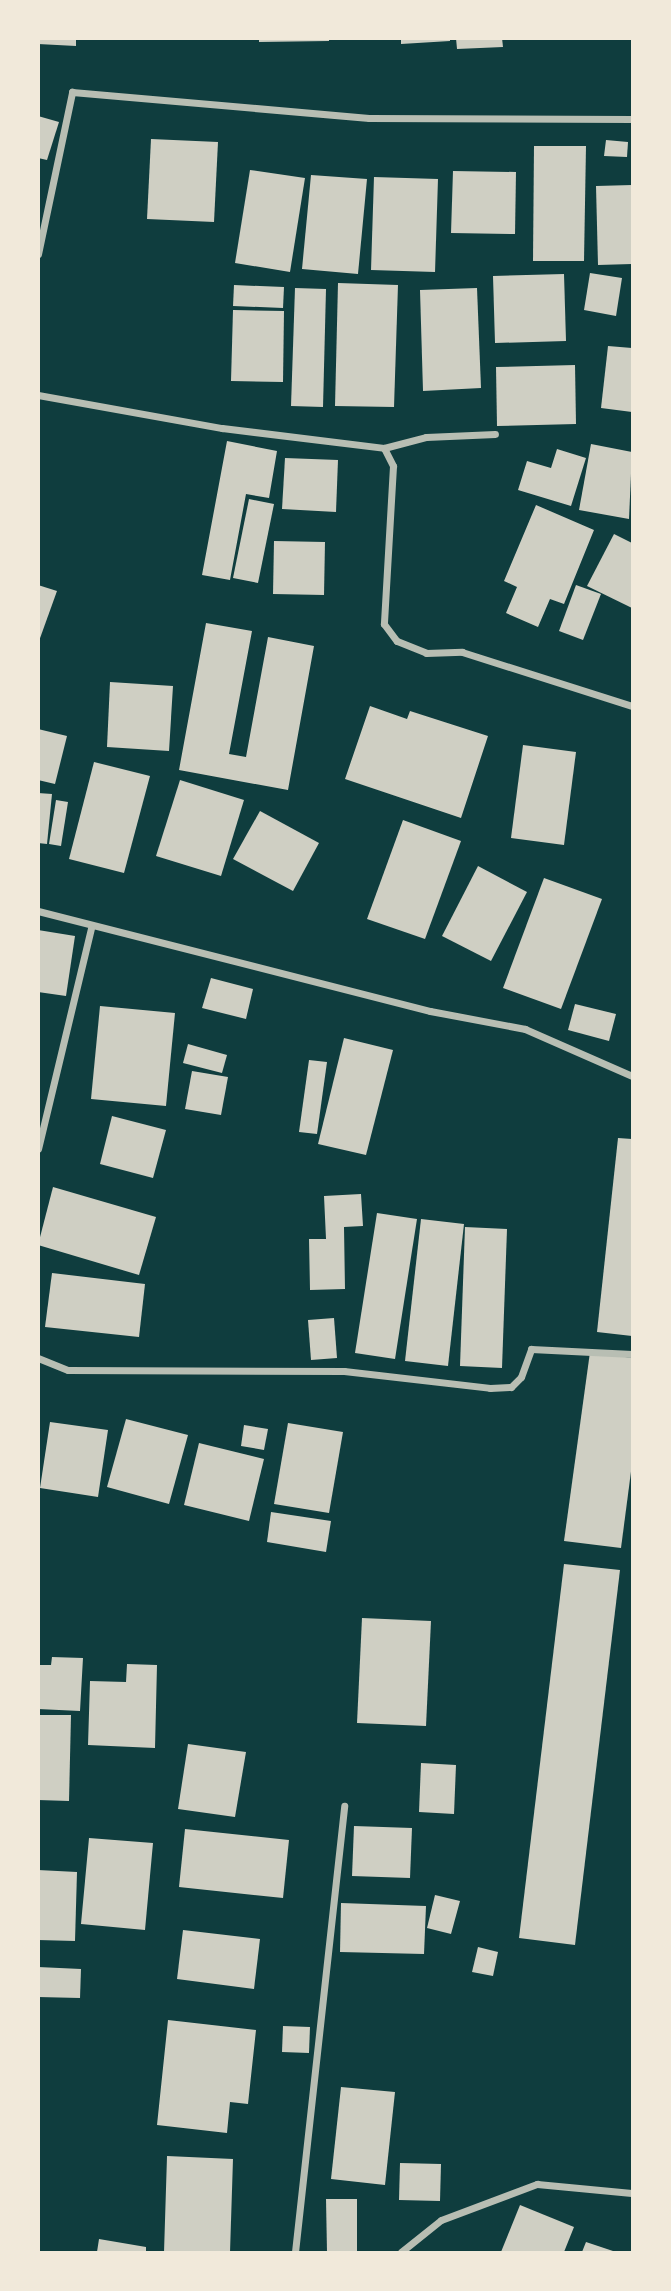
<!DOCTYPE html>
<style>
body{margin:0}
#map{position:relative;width:671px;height:2291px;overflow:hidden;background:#0f3d3e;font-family:Mulish,sans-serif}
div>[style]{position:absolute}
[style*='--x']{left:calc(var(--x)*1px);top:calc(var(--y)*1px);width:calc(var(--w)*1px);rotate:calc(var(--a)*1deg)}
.building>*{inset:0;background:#cfcfc3}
.minor>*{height:7px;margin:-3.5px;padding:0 3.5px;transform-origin:3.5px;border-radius:3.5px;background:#b8beb3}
span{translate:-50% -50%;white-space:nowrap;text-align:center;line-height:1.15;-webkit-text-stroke:7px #f1e9da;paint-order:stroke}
.frame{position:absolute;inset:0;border:40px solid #f1e9da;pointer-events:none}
</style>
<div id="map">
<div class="building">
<i style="clip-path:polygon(38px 38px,76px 38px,76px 46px,38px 44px)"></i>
<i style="clip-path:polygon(259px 38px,329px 38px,329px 41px,259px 42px)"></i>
<i style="clip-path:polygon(401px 38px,450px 38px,450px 41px,401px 44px)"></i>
<i style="clip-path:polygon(456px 38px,502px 38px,503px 47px,457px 49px)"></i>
<i style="clip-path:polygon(38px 116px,59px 122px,47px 160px,38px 158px)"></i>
<i style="clip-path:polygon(151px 139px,218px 142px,214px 222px,147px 219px)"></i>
<i style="clip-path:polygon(606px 140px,628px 142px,627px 157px,604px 156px)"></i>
<i style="clip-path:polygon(534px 146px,586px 146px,584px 261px,533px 261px)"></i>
<i style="clip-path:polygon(250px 170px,305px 178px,290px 272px,235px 263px)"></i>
<i style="clip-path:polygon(453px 171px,516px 172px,515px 234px,451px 233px)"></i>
<i style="clip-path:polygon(311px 175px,367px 179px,358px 274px,302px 269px)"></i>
<i style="clip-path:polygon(374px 177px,438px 179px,435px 272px,371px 270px)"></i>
<i style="clip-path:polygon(632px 185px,632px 264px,598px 265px,596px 186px)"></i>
<i style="clip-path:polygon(590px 273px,622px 278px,616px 316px,584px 310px)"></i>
<i style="clip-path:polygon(564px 274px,566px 341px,495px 343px,493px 276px)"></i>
<i style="clip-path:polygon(338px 283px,398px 285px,394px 407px,335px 406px)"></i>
<i style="clip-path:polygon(234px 285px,284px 287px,283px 308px,233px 306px)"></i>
<i style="clip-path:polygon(295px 288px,326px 289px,323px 407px,291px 406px)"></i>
<i style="clip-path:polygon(477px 288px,481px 388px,423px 391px,420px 290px)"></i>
<i style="clip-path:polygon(233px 310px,284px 311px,283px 382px,231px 381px)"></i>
<i style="clip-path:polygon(608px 346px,632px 348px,632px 412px,601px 408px)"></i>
<i style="clip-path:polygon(575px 365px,576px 424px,497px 426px,496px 367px)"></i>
<i style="clip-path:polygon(227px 441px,277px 451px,269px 498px,246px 494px,230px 580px,202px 575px)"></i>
<i style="clip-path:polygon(591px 444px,632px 452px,629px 519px,579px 510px)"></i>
<i style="clip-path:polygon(557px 449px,586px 458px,571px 506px,518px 490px,527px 461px,551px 468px)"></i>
<i style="clip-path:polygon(285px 458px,338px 460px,336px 512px,282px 509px)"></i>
<i style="clip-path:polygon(249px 499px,274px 504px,258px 583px,233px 578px)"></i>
<i style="clip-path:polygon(536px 505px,594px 530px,564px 604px,550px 599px,538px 627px,506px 613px,517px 587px,504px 581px)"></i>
<i style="clip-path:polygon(614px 534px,632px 543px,632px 608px,587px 586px)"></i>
<i style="clip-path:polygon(274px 541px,325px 542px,324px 595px,273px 594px)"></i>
<i style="clip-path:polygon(38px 585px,57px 591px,39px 641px,38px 641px)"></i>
<i style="clip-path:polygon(576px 585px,601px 594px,583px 640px,559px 631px)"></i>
<i style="clip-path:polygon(206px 623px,252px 631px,229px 754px,246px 757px,268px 637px,314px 646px,288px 790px,179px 770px)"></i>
<i style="clip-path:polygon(110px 682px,173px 686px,169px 751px,107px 747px)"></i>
<i style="clip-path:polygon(370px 706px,407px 719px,410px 711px,488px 736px,461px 818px,345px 779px)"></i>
<i style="clip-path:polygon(38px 729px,67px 736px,55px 784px,38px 780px)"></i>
<i style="clip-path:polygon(523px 745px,576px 752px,564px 845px,511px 838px)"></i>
<i style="clip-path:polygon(94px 762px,150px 776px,124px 873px,69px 859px)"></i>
<i style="clip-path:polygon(180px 780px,244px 800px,221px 876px,156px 856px)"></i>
<i style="clip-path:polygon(38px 793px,52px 794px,47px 844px,38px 843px)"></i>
<i style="clip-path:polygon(56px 800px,68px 802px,61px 846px,49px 844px)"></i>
<i style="clip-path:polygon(260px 811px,319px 843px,293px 891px,233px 859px)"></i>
<i style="clip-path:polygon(403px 820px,461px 841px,425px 939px,367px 919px)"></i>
<i style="clip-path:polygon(478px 866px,527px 892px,491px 961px,442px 936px)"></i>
<i style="clip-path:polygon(544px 878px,602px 899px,561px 1009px,503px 988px)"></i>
<i style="clip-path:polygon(38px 930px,75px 936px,66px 996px,38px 992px)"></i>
<i style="clip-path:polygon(211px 978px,253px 989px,246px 1019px,202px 1008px)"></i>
<i style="clip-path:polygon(575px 1004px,616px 1014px,609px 1041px,568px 1030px)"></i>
<i style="clip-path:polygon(100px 1006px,175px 1013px,166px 1106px,91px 1099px)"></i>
<i style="clip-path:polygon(344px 1038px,393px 1050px,366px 1155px,318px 1144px)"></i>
<i style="clip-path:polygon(188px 1044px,227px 1055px,222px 1073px,183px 1063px)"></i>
<i style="clip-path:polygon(309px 1060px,327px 1062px,317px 1134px,299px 1132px)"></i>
<i style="clip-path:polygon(192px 1071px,228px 1077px,221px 1115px,185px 1109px)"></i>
<i style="clip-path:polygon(112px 1116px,166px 1130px,153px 1178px,100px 1164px)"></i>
<i style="clip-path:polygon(618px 1138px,632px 1139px,632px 1336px,597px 1332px)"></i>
<i style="clip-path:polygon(53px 1187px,156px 1217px,139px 1275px,38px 1245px)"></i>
<i style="clip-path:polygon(361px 1194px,363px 1226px,344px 1227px,345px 1289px,310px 1290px,309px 1239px,326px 1239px,324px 1196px)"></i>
<i style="clip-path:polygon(377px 1213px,417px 1219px,395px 1359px,355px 1353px)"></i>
<i style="clip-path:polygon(421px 1219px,464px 1224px,448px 1366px,405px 1361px)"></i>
<i style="clip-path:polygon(465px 1227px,507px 1229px,502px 1368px,460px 1366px)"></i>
<i style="clip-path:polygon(52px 1273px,145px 1284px,139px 1337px,45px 1327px)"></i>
<i style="clip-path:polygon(334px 1318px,337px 1358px,311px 1360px,308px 1320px)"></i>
<i style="clip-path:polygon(590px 1352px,632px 1358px,632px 1464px,621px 1548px,564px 1541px)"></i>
<i style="clip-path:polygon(126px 1419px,188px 1435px,169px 1504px,107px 1487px)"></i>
<i style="clip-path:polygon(50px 1422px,108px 1430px,98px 1497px,40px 1488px)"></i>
<i style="clip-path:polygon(288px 1423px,343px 1432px,329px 1513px,274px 1504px)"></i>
<i style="clip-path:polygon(244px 1425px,268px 1429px,264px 1450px,241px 1446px)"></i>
<i style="clip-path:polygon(199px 1443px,264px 1459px,249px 1521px,184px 1505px)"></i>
<i style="clip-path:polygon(271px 1512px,331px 1521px,326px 1552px,267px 1542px)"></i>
<i style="clip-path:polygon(564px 1564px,620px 1570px,575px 1945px,519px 1938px)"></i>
<i style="clip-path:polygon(362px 1618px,431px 1621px,426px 1726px,357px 1723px)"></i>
<i style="clip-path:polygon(52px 1657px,83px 1658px,80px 1711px,38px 1709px,38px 1665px,51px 1665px)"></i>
<i style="clip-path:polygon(127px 1664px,157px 1665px,155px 1748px,88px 1745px,90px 1681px,126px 1682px)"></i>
<i style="clip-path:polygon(38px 1715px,71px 1715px,69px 1801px,38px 1800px)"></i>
<i style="clip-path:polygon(188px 1744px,246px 1752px,235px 1817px,178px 1809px)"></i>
<i style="clip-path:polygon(421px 1763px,456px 1765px,454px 1814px,419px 1812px)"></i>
<i style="clip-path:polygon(354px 1826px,412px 1828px,410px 1878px,352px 1876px)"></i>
<i style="clip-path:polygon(185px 1829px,289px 1840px,283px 1898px,179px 1887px)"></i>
<i style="clip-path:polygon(89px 1838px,153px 1843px,145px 1930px,81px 1924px)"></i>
<i style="clip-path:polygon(38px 1870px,77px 1872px,75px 1941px,38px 1940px)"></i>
<i style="clip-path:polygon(435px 1895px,460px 1901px,451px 1934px,427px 1928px)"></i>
<i style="clip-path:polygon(341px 1903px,426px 1906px,424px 1954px,340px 1952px)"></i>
<i style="clip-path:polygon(183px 1930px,260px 1939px,254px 1989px,177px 1979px)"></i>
<i style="clip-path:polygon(478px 1947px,498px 1952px,493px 1976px,472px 1972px)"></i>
<i style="clip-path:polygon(38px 1967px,81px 1969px,80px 1998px,38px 1997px)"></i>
<i style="clip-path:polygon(168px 2020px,256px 2030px,248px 2104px,230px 2102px,227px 2133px,157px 2125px)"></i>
<i style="clip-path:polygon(283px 2026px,310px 2027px,309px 2053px,282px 2052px)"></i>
<i style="clip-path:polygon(341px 2087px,395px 2092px,385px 2185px,331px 2179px)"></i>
<i style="clip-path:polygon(167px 2156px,233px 2159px,230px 2252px,164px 2252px)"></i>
<i style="clip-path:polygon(400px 2163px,441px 2164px,440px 2201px,399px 2200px)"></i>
<i style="clip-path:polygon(326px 2199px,357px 2199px,357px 2252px,327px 2252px)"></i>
<i style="clip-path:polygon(520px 2205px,574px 2227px,564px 2252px,501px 2252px)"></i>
<i style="clip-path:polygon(99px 2239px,146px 2247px,146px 2252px,97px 2252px)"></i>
<i style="clip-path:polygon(586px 2242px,616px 2252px,582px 2252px)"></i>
</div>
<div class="minor">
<i style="--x:38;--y:254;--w:166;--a:-78.1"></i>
<i style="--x:72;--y:92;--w:298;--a:5"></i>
<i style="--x:369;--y:118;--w:263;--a:0.2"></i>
<i style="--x:38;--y:395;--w:187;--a:10.2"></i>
<i style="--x:222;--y:428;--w:163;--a:7"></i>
<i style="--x:384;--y:448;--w:43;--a:-14.7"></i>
<i style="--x:426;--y:437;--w:69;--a:-2.5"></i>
<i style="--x:384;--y:448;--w:20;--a:63"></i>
<i style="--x:393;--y:466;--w:158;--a:93.3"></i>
<i style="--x:384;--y:624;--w:21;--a:53"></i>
<i style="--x:397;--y:641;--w:31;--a:22"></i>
<i style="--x:426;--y:653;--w:36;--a:-2"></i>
<i style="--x:462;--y:652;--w:178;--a:17.6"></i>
<i style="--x:38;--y:911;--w:405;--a:14.3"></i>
<i style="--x:430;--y:1011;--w:97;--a:10.7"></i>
<i style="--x:525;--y:1029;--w:117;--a:23.7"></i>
<i style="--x:38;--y:1149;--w:227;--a:-76.5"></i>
<i style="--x:38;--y:1358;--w:32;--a:22"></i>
<i style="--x:68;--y:1370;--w:276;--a:0.2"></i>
<i style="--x:344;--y:1371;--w:147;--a:6.6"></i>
<i style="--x:490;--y:1388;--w:21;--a:-3"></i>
<i style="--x:511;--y:1387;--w:14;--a:-45"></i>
<i style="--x:521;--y:1377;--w:30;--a:-70"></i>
<i style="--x:531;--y:1349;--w:101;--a:2.8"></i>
<i style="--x:295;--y:2252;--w:449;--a:-83.7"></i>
<i style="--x:401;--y:2252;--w:51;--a:-38.7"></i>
<i style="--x:441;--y:2220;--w:103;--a:-20.6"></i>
<i style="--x:537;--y:2184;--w:95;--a:5.4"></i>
</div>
<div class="frame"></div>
</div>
